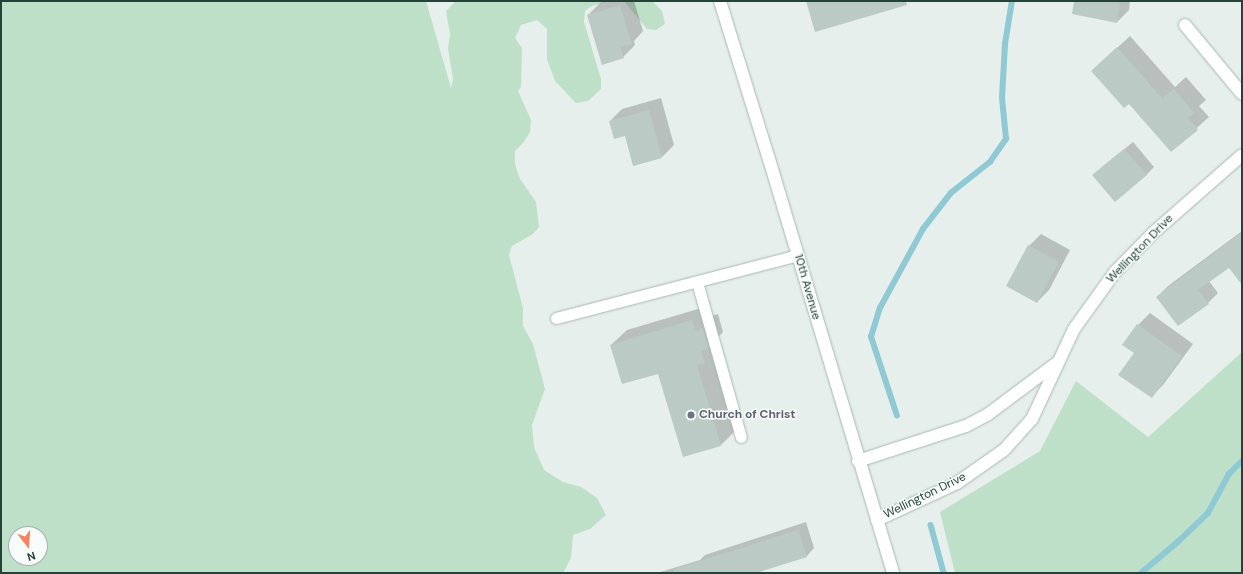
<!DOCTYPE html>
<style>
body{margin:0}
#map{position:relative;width:1243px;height:574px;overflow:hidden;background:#e6efeb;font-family:"DM Sans",sans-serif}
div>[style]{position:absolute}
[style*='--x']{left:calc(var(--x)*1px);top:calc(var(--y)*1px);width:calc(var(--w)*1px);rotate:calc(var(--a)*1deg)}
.green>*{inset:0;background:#bfe0c8}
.shadow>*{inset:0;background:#0003}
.stream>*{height:5.5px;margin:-2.75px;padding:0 2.75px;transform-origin:2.75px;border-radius:2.75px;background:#8ec9d4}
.building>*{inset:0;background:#bbcac4}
.roads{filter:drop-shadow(0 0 1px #a8b8b2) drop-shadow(0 0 1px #a8b8b2)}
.lane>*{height:11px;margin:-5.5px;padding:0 5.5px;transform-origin:5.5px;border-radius:5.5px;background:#fff}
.street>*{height:12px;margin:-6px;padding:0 6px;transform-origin:6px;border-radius:6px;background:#fff}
.secondary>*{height:12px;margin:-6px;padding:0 6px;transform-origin:6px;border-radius:6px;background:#fff}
.dots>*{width:11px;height:11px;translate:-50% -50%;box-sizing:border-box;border:2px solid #f7fbf9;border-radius:50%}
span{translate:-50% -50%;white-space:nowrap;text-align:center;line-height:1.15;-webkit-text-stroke:3px #f7fbf9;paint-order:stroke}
.street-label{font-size:12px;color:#24423a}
.worship-label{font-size:12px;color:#5b616d;font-weight:700}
.left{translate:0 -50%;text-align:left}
.frame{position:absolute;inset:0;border:2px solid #24423a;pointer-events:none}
.north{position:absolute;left:8px;top:526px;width:40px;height:40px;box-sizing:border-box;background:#f7fbf9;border:1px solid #a3b1ad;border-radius:50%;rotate:163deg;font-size:11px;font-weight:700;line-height:16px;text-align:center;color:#24423a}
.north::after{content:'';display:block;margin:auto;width:14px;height:18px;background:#f4845f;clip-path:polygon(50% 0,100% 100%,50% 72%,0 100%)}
</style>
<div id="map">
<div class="green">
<i style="clip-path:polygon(evenodd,1px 1px,426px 1px,451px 88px,453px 79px,448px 49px,450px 34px,446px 11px,456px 1px,623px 1px,608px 1px,590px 7px,585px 11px,584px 22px,601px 79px,601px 89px,588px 101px,576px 103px,555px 81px,547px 59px,547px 29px,537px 20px,521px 25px,515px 38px,522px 48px,521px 87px,518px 91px,531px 120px,530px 132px,523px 143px,515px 151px,515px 164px,520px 179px,536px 202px,539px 227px,533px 234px,512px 246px,509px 255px,523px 308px,523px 326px,533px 344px,545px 389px,532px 425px,534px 447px,544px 470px,563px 482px,581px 487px,597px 498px,606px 515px,590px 529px,573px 535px,571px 558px,563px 573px,1px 573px,1px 1px,16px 534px,40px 534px,40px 558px,16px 558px,16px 534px)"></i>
<i style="clip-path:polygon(624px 1px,652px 1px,662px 11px,665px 24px,656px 30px,647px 29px)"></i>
<i style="clip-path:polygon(1242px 352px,1242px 573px,955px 573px,940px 512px,1040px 451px,1076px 381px,1148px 437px)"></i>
</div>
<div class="shadow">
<i style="clip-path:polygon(607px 1px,634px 1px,643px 31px,634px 41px,635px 45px,623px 57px,588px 15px,600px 3px)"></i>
<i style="clip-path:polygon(1075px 1px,1130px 1px,1129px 10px,1117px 22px)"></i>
<i style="clip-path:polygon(1130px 36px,1175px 87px,1186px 77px,1206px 100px,1199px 106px,1209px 117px,1171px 151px,1129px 102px,1092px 71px)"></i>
<i style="clip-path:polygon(661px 98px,674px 145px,662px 157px,625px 134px,610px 121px,622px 109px)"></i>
<i style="clip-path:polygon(1133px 142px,1154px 167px,1146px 175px,1102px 167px)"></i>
<i style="clip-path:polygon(1242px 231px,1242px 269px,1229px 266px,1209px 281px,1218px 293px,1208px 303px,1157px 297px,1168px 286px)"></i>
<i style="clip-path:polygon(1041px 234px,1070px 250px,1049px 290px,1037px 302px,1029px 246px)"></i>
<i style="clip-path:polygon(708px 306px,711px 316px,718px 314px,723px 332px,717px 338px,736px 430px,721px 445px,659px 372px,611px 345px,627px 330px)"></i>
<i style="clip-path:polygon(1150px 313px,1193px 344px,1163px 385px,1151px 397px,1136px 353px,1124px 344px,1138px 325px)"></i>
<i style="clip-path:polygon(806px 522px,814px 548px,806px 557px,755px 573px,657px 573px,700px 560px,705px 555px)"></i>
</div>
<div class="stream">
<i style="--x:897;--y:416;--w:83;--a:-108.2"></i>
<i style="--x:871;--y:337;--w:30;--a:-73"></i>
<i style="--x:880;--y:308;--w:90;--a:-61.4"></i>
<i style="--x:923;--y:229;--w:46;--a:-52.1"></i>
<i style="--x:951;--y:193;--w:50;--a:-38.5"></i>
<i style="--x:990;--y:162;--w:28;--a:-55"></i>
<i style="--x:1006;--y:139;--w:41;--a:-95.6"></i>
<i style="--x:1002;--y:98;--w:54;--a:-86.8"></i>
<i style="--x:1005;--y:44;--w:44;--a:-80.8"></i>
<i style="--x:931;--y:525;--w:50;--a:74.8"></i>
<i style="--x:1141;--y:573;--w:50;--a:-40.1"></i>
<i style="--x:1179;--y:541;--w:40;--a:-44"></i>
<i style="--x:1208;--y:513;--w:44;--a:-61.7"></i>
<i style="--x:1229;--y:474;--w:18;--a:-45"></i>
</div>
<div class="building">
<i style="clip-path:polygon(806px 1px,906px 1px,907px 5px,815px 32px)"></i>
<i style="clip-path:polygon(1074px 1px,1106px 1px,1120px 4px,1117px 23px,1072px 14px)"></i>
<i style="clip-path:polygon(620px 5px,632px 44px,620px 47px,624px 58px,602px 65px,587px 15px)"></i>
<i style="clip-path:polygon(1117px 47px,1162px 98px,1174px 89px,1194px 113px,1188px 118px,1198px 130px,1171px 152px,1129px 104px,1124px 108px,1091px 71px)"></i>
<i style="clip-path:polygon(649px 110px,662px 158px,633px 166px,625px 136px,614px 139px,609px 121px)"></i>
<i style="clip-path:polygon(1124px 149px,1147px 175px,1115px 202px,1092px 175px)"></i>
<i style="clip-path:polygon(1242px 232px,1242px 285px,1229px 268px,1198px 290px,1209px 304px,1178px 326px,1156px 297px)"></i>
<i style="clip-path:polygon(1028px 245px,1059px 262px,1037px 303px,1006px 286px)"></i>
<i style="clip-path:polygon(692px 320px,696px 331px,703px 328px,709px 348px,701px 351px,705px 363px,697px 365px,721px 446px,683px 457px,658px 374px,622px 384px,610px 345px)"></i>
<i style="clip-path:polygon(1137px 324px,1182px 356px,1152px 398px,1118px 375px,1134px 353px,1122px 345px)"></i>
<i style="clip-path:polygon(798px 530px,807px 557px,756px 573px,674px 573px,674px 569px)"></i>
</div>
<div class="roads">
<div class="lane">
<i style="--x:697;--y:282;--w:161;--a:74.2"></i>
<i style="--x:556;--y:318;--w:250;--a:-14.6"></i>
</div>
<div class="street">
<i style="--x:1185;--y:25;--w:89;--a:50.4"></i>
<i style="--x:858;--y:461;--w:114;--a:-18"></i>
<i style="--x:966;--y:426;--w:24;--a:-28"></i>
<i style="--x:987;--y:415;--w:89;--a:-36.7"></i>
<i style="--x:877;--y:520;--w:88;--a:-24.8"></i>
<i style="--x:957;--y:483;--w:57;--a:-35.1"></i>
<i style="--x:1004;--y:450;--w:42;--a:-47.9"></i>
<i style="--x:1032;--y:419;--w:99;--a:-65"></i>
<i style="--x:1074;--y:329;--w:70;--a:-54.3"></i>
<i style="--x:1115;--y:272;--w:54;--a:-45.7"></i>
<i style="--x:1153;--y:233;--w:118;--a:-41.2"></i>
</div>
<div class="secondary">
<i style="--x:720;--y:1;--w:165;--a:72.8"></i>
<i style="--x:769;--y:159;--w:432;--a:73.3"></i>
</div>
</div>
<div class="dots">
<i style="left:691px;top:415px;background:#6b7280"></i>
</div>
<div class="street-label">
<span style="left:1140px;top:249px;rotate:-46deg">Wellington Drive</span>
<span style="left:807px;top:287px;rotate:74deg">10th Avenue</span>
<span style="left:925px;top:496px;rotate:-26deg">Wellington Drive</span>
</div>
<div class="worship-label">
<span class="left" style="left:699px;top:415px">Church of Christ</span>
</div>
<div class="frame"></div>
<div class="north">N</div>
</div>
